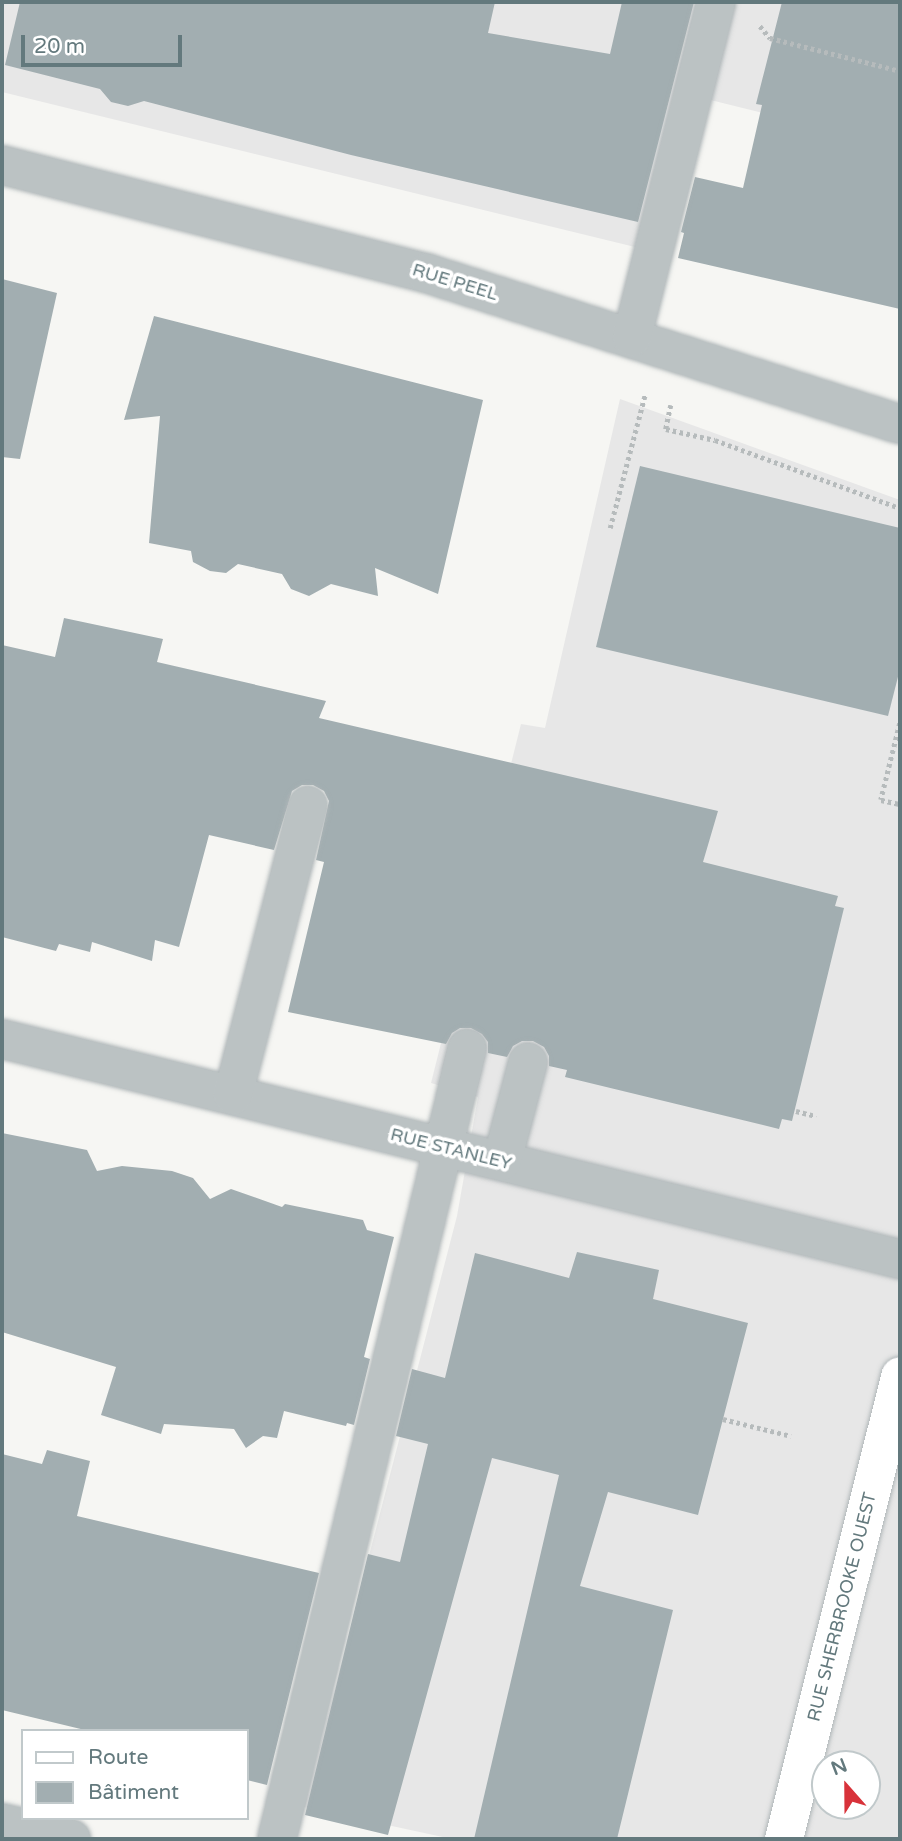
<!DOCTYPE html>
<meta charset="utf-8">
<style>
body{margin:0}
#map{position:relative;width:902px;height:1841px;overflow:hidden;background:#f6f6f3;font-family:"Varela Round",sans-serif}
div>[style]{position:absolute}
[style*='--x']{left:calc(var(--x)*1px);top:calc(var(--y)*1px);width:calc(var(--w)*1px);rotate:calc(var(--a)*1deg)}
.built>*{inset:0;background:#e7e7e7}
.building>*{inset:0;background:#a2aeb1}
.path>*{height:4.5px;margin-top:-2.25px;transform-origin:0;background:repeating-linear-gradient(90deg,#b6bbbc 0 3.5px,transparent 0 7px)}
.roads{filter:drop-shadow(0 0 2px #afb6b8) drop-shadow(0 0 2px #afb6b8)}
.minor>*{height:38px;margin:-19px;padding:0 19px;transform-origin:19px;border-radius:19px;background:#bbc2c3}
.major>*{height:38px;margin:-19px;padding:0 19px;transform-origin:19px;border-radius:19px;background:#fff}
span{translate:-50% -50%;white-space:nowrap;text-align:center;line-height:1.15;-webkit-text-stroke:7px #fff;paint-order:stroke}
.street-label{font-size:18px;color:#63797d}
.frame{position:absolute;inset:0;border:4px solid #63797d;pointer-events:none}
.legend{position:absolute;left:21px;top:1729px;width:228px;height:91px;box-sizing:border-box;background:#fff;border:2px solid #c1c9cb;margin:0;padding:9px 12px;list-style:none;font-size:21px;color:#63797d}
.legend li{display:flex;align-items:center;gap:14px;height:35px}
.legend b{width:35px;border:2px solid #c1c9cb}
.north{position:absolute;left:811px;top:1750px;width:70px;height:70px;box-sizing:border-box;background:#fff;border:2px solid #c1c9cb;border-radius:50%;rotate:339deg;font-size:19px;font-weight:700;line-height:28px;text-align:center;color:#63797d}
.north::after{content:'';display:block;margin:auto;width:24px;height:32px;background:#d8323a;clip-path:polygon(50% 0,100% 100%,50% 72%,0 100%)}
.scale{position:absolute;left:21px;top:35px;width:161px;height:32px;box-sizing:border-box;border:4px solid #63797d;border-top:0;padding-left:9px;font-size:21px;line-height:24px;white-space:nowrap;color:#63797d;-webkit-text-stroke:5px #fff;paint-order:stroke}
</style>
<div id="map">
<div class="built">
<i style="clip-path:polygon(2px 2px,900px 2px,900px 147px,674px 91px,635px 247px,2px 92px)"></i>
<i style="clip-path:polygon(evenodd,620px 399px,900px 500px,900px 1839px,452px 1839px,304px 1807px,457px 1216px,478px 1097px,431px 1083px,521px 724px,545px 728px,620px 399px,825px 1764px,867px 1764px,867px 1806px,825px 1806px,825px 1764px)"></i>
</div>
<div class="building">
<i style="clip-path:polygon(20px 2px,495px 2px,488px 33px,610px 54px,622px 2px,694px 2px,638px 222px,351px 155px,144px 101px,128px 106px,111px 102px,100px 89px,5px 65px)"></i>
<i style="clip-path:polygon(782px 2px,900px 2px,900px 309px,678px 258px,684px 233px,681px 232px,695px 177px,743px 188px,762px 105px,756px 104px)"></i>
<i style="clip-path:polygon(2px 279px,57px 293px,20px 459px,2px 457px)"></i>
<i style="clip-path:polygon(154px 316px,483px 400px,438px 594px,375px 568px,378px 596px,331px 584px,309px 596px,291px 589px,282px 574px,238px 564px,226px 573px,210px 571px,193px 562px,191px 551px,149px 543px,160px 416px,124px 420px)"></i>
<i style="clip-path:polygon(640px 466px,900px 528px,900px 669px,888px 716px,596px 647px)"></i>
<i style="clip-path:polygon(64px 618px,163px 639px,157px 662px,326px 701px,319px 718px,718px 811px,703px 862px,838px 896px,835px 906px,844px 908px,792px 1121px,782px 1119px,779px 1129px,565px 1077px,567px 1070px,549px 1066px,549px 1056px,544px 1047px,533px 1041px,522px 1041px,513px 1046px,507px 1057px,488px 1053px,488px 1042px,482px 1034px,471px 1028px,460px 1028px,452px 1033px,446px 1044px,288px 1012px,324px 862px,316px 860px,329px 801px,324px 791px,313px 785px,302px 785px,292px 791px,274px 850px,209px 835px,179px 947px,155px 940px,152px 961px,92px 942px,90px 952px,59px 944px,56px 951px,2px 937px,2px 645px,55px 657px)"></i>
<i style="clip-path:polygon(2px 1133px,87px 1150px,97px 1171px,122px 1166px,172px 1171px,193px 1178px,210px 1199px,231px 1189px,282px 1207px,285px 1204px,363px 1220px,367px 1230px,394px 1237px,364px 1357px,370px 1359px,354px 1425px,347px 1423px,346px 1426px,284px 1411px,277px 1438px,263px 1436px,246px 1448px,234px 1429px,164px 1424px,161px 1434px,101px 1415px,116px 1367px,2px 1332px)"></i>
<i style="clip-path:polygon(577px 1252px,659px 1270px,653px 1299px,748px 1323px,698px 1515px,608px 1492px,580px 1586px,673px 1610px,617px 1839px,474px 1839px,559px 1475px,492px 1458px,388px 1835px,305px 1815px,368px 1554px,400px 1562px,428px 1444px,396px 1436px,412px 1369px,445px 1378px,475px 1253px,569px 1278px)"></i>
<i style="clip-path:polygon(47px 1450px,90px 1461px,77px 1516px,319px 1573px,267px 1785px,247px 1780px,247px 1731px,89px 1731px,2px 1710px,2px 1454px,42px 1464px)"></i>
</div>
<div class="path">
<i style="--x:760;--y:26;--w:16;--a:50"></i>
<i style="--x:770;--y:38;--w:134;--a:14.2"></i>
<i style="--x:671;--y:405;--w:25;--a:102"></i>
<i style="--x:666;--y:429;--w:50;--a:12.7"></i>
<i style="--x:715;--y:440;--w:197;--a:20.2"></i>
<i style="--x:610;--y:528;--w:138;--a:-75.3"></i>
<i style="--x:900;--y:723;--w:79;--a:103.9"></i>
<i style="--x:881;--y:800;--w:19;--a:12"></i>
<i style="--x:796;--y:1111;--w:21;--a:14"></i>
<i style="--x:723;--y:1419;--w:70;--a:14"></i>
</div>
<div class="roads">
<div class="minor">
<i style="--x:2;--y:165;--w:438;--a:14.3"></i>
<i style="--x:426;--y:273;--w:497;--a:17.7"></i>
<i style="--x:632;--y:337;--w:345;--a:-75.9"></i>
<i style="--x:2;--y:1039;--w:925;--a:13.77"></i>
<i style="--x:233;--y:1095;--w:299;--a:-75.5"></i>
<i style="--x:502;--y:1161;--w:102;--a:-75.3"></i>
<i style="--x:2;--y:1823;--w:71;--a:13.1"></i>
<i style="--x:277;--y:1839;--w:813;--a:-76.48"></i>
</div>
<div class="major">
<i style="--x:784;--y:1839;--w:477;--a:-75.9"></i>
</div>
</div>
<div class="street-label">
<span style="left:455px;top:282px;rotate:17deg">RUE PEEL</span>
<span style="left:451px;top:1149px;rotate:14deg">RUE STANLEY</span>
<span style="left:842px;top:1607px;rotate:-76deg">RUE SHERBROOKE OUEST</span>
</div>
<div class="frame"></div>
<ul class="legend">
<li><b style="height:9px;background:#fff"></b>Route</li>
<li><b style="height:19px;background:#a2aeb1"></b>Bâtiment</li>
</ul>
<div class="north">N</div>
<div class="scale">20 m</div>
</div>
